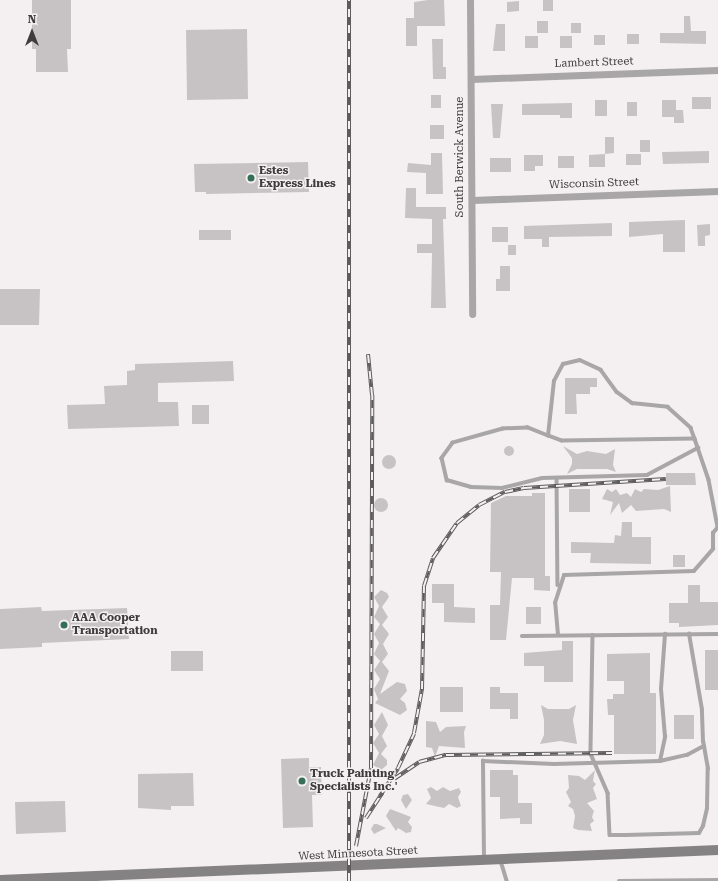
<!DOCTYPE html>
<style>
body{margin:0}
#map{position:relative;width:718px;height:881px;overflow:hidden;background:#f4f0f2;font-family:"Roboto Serif",serif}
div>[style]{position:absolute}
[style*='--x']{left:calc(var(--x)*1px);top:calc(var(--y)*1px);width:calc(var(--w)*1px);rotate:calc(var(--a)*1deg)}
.building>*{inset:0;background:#c7c3c5}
.round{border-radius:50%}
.lane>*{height:3.5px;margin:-1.75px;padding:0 1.75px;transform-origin:1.75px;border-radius:1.75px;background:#a8a6a7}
.street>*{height:7px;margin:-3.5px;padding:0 3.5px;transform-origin:3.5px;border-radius:3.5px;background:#a8a6a7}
.secondary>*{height:10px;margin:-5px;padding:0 5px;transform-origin:5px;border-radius:5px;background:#858284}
.rail>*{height:4px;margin-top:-2px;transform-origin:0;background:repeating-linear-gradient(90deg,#f4f0f2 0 8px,#5d5b5c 0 16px);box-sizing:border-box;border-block:1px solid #5d5b5c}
.dots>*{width:11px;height:11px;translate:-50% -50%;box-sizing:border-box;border:2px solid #f4f0f2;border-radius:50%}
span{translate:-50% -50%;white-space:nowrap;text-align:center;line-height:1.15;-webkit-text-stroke:3px #f4f0f2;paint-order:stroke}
.street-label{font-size:11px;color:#3e3c3d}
.poi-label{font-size:11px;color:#3e3c3d;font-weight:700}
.left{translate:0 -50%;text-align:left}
.north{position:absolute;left:12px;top:12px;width:40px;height:40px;-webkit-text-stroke:3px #f4f0f2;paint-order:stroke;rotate:0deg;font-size:11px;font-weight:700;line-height:16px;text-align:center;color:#3e3c3d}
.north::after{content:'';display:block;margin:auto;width:14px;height:18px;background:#3e3c3d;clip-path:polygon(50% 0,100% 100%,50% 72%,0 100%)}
</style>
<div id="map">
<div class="building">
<i style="clip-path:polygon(32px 0,71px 0,71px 49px,67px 49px,68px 72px,36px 72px,36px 49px,32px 49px)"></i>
<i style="clip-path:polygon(428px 0,444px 0,445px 26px,417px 26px,417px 46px,406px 46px,406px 18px,414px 18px,414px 2px)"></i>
<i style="clip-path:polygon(543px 0,553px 0,553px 11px,543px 11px)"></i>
<i style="clip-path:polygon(519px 1px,519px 11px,507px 12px,507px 2px)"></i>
<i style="clip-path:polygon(684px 16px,690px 16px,691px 31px,706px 31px,706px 44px,660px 43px,660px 33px,684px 33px)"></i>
<i style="clip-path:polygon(537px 21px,548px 21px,548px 33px,537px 33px)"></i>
<i style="clip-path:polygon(571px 23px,581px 23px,581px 33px,571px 33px)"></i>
<i style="clip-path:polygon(496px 24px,505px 24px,505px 51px,493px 51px)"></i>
<i style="clip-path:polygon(247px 29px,248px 99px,187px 100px,186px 30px)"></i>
<i style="clip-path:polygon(627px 34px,639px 34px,639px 44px,627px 44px)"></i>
<i style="clip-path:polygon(594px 35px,605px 35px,605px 45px,594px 45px)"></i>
<i style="clip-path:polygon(525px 36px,538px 36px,538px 48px,525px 48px)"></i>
<i style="clip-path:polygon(560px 36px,572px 36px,572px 48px,560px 48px)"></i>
<i style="clip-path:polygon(432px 39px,443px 39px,443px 67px,446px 67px,446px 79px,433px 79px)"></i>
<i style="clip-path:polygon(431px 95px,441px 95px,441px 108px,431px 108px)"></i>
<i style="clip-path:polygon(692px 97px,711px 97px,711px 109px,692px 109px)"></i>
<i style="clip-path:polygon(595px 100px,607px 100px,607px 116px,595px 116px)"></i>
<i style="clip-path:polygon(662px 100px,676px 100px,676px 110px,683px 110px,684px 123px,674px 123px,674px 117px,662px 117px)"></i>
<i style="clip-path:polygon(627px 102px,637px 102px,637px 116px,627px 116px)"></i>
<i style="clip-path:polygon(572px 103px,572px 118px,560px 118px,560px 115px,522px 115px,522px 104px)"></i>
<i style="clip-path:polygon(491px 104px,503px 104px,500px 138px,493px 138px)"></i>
<i style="clip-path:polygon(430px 125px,444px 125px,444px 139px,430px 139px)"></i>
<i style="clip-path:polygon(605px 137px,614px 137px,614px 153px,605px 154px)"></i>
<i style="clip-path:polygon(640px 140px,650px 140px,650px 152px,640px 152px)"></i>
<i style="clip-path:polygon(709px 151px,709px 163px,663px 164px,662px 152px)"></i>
<i style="clip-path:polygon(431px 153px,442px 153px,443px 194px,426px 194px,426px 173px,407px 172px,408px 163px,431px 165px)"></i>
<i style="clip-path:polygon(605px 154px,605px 167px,589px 167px,589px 155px)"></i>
<i style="clip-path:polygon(626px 154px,641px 154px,641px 165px,626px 165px)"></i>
<i style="clip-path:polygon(524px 155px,543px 155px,543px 166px,535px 166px,535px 171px,524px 171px)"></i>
<i style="clip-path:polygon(558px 156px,574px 156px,574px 168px,558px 168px)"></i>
<i style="clip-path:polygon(490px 158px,511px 158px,511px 172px,490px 172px)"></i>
<i style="clip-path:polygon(308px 162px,309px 192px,206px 194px,206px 192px,195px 192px,194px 164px)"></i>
<i style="clip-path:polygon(406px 188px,416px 188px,416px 207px,446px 207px,446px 219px,443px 219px,446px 308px,431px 308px,432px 253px,417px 253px,417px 244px,432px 244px,432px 219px,405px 218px)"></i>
<i style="clip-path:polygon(685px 220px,685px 252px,663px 252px,663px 234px,629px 237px,629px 222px)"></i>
<i style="clip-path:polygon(612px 223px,612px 236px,549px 237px,549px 247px,542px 247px,542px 239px,524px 239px,524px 226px)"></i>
<i style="clip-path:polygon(710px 224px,710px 235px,705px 236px,705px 246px,698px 246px,697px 225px)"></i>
<i style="clip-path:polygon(492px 227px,508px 227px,508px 242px,492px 242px)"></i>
<i style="clip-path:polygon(199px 230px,231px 230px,231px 240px,199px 240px)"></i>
<i style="clip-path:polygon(508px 245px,516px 245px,516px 255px,508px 255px)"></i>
<i style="clip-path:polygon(500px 266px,510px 266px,510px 291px,496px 291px,496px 279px,500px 279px)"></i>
<i style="clip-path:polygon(0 289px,40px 289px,39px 325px,0 325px)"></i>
<i style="clip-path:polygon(233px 361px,234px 381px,158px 383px,158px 402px,178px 402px,179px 426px,68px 429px,67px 405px,105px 404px,104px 386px,127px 385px,127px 371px,135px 370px,135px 364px)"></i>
<i style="clip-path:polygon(565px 378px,597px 378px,597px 387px,590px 387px,590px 394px,576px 394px,577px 414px,565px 414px)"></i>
<i style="clip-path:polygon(192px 405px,209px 405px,209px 424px,192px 424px)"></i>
<i class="round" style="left:504px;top:446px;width:10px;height:10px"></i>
<i style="clip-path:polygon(563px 446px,577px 454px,587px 451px,606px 454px,615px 449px,613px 465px,616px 472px,607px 469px,577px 469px,567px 474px,572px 464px,572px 458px)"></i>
<i class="round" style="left:382px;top:455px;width:14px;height:14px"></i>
<i style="clip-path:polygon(666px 473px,695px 473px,696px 485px,666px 485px)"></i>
<i style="clip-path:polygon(670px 486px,671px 512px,664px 509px,636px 511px,631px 505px,622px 513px,619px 503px,610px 515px,613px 502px,602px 499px,607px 489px,612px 492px,616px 489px,620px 495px,627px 493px,631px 497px,635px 489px,641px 492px,644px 489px,658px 490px)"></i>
<i style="clip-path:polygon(569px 489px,590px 489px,590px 512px,569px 512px)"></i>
<i style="clip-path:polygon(532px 493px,545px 493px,545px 576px,550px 576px,550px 591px,534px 590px,534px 578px,512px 578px,506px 640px,490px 640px,490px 605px,500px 605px,501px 572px,490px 572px,491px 503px,506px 496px,532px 496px)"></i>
<i class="round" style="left:374px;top:498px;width:14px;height:14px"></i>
<i style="clip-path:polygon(622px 522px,632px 522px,632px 537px,651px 537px,651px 564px,590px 563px,591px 553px,571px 553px,571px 542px,614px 543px,615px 535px,621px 536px)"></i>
<i style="clip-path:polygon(673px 555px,685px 555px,685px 567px,673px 567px)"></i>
<i style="clip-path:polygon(432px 584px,454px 584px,454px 607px,475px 608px,475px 623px,444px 622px,444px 603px,432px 603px)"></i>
<i style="clip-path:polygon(688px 585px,700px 585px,700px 602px,718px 602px,718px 625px,679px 627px,679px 623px,669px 623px,669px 603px,688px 603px)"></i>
<i style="clip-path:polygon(381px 590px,387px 593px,389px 597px,382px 607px,388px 617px,382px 625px,389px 634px,383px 644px,388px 654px,382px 662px,389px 671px,380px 694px,397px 682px,405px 684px,407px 691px,400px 699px,405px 703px,407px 710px,400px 715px,375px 703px,379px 698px,378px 699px,374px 689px,380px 679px,374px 670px,380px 661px,374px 654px,379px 643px,374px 634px,380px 624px,374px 617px,379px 606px,374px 597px)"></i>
<i style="clip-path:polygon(41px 607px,42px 611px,127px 608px,129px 639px,42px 643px,42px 647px,0 649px,0 609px)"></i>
<i style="clip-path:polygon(526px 607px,541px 607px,541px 624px,526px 624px)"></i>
<i style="clip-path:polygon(562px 641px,573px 641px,573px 682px,544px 682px,544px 666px,524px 666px,524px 653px,562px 650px)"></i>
<i style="clip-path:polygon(705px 650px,718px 650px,718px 690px,705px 690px)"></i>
<i style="clip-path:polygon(171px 651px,203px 651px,203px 671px,171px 671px)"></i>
<i style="clip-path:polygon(650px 653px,650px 693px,656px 693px,656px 754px,614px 754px,614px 715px,608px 715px,607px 699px,613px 699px,613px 694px,624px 694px,624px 681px,607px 681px,607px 654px)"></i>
<i style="clip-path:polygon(440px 687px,463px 687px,463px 712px,440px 712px)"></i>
<i style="clip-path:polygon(490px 687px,500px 687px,500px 693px,518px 693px,518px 719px,510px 719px,510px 709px,490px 709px)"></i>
<i style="clip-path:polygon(541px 705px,548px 709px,569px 709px,576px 705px,573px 720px,577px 744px,560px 741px,540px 744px,544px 735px,544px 720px)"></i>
<i style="clip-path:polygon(382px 712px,388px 725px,382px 736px,387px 746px,381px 754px,387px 760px,387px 765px,381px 770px,373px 765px,379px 753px,373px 743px,379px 734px,374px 725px)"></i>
<i style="clip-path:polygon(674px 715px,694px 715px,694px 739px,674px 739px)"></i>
<i style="clip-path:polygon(426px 721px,436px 722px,440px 732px,446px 727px,466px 726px,464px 732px,465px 748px,439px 746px,435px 757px,432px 748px,426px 747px)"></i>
<i style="clip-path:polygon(309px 758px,309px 767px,321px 767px,322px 795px,312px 795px,313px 827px,283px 828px,281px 759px)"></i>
<i style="clip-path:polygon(490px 770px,513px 770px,513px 775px,518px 775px,518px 803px,532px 803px,532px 824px,520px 824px,520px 818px,500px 819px,500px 797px,490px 797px)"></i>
<i style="clip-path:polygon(595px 770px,593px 781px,596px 784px,593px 788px,597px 799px,587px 803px,594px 811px,592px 817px,594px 821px,590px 824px,592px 831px,578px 830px,573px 828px,575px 816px,573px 809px,568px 806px,571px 802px,566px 792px,569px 788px,568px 775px,579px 776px,585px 780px)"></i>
<i style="clip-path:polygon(193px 773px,194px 806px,171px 806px,171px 810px,138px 808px,138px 774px)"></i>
<i style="clip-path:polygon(431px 787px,437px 791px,443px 787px,450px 791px,459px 788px,461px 792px,458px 797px,461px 806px,457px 808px,449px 804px,444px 808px,426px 804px,431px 798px,427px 789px)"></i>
<i style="clip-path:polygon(408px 794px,412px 800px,406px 809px,401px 800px,403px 795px)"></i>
<i style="clip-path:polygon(65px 801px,66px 832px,16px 834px,15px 802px)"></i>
<i style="clip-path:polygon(390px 809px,411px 817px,408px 822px,412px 827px,411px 832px,406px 833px,398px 828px,396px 831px,386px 816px)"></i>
<i style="clip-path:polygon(374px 824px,377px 824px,386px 828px,374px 834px,371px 829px)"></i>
</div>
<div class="lane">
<i style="--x:548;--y:436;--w:22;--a:-158"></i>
<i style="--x:528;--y:428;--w:25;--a:178"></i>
<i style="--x:503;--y:429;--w:52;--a:164.4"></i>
<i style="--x:453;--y:443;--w:19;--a:126"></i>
<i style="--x:442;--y:458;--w:23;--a:77"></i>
<i style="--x:447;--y:480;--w:25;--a:16"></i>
<i style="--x:471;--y:487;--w:31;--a:2"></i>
<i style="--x:502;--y:488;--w:41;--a:-14"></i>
<i style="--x:542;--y:478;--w:105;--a:-1.6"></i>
<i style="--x:647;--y:475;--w:58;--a:-27.9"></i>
<i style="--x:695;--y:439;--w:133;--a:179.1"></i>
<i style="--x:562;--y:441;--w:15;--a:-160"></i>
<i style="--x:548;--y:436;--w:55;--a:-83.8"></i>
<i style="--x:554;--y:381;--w:19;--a:-62"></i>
<i style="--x:563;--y:364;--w:17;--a:-13"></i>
<i style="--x:580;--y:360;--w:23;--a:25"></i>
<i style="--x:601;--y:370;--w:27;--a:54"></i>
<i style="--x:617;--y:392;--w:19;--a:36"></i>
<i style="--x:632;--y:403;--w:36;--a:6"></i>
<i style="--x:668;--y:407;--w:31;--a:42"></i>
<i style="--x:691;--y:428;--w:12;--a:70"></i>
<i style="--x:695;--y:439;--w:43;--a:71.1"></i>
<i style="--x:709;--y:480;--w:48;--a:79.2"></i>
<i style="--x:557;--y:478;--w:107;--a:89.5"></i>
<i style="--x:558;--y:635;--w:32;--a:-95"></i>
<i style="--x:555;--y:603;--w:29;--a:-72"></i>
<i style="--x:564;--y:575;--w:130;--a:-1.8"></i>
<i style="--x:694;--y:571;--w:29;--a:-49"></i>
<i style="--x:713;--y:549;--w:16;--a:-90"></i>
<i style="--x:713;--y:533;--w:8;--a:-50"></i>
<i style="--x:593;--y:635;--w:119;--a:91"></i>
<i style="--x:591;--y:754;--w:43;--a:66.4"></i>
<i style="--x:608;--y:793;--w:42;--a:87.3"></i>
<i style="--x:610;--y:835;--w:16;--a:0"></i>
<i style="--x:626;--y:835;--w:73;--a:-1.6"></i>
<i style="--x:699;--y:833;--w:8;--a:-60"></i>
<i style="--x:703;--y:826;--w:18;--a:-77"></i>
<i style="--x:707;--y:808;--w:39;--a:-89"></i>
<i style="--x:708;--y:769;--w:27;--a:-100"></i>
<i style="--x:703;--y:742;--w:32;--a:-92"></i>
<i style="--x:702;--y:710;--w:77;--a:-99.7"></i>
<i style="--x:522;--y:636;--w:196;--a:-0.6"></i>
<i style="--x:660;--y:761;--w:28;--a:-13"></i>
<i style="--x:687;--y:755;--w:19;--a:-28"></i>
<i style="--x:484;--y:859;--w:98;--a:-90.6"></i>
<i style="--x:483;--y:761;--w:71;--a:2.4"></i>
<i style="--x:554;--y:764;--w:106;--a:-1.6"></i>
<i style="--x:660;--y:761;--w:25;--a:-78"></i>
<i style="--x:665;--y:737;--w:48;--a:-94.8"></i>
<i style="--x:661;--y:689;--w:55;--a:-85.8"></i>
<i style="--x:501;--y:861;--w:21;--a:73"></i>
<i style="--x:619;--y:881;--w:99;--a:-0.6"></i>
</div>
<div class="street">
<i style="--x:470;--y:0;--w:314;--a:89.6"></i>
<i style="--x:471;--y:79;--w:247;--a:-2.1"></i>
<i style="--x:472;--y:200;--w:246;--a:-2.1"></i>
</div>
<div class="secondary">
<i style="--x:0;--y:880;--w:719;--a:-2.39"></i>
</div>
<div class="rail">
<i style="--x:394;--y:779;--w:30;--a:-34"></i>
<i style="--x:419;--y:762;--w:28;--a:-15"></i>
<i style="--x:446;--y:755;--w:166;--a:-0.7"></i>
<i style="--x:380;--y:796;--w:33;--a:-57"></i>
<i style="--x:398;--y:768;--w:38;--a:-65"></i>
<i style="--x:414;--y:733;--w:45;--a:-79.7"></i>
<i style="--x:422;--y:689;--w:103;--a:-88.9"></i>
<i style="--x:424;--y:586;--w:29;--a:-72"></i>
<i style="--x:433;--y:558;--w:42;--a:-55.6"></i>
<i style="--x:457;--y:523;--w:28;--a:-39"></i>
<i style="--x:479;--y:505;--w:29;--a:-27"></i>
<i style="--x:505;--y:492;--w:19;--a:-12"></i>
<i style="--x:524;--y:488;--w:142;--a:-3.6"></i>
<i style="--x:366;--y:818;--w:30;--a:-57"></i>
<i style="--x:356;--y:846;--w:79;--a:-79.1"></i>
<i style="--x:371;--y:768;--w:373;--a:-89.8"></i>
<i style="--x:372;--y:395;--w:41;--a:-95.6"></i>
<i style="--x:349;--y:881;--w:881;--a:-90"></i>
</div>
<div class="dots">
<i style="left:251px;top:178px;background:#366f57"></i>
<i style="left:64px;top:625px;background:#366f57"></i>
<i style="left:302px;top:781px;background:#366f57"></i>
</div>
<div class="street-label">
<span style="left:594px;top:63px;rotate:-2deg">Lambert Street</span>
<span style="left:460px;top:157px;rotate:-90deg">South Berwick Avenue</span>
<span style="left:594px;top:184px;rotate:-2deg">Wisconsin Street</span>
<span style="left:358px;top:854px;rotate:-3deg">West Minnesota Street</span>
</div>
<div class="poi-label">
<span class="left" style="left:259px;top:178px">Estes<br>Express Lines</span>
<span class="left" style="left:72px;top:625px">AAA Cooper<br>Transportation</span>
<span class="left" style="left:310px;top:781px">Truck Painting<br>Specialists Inc.'</span>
</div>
<div class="north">N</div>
</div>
